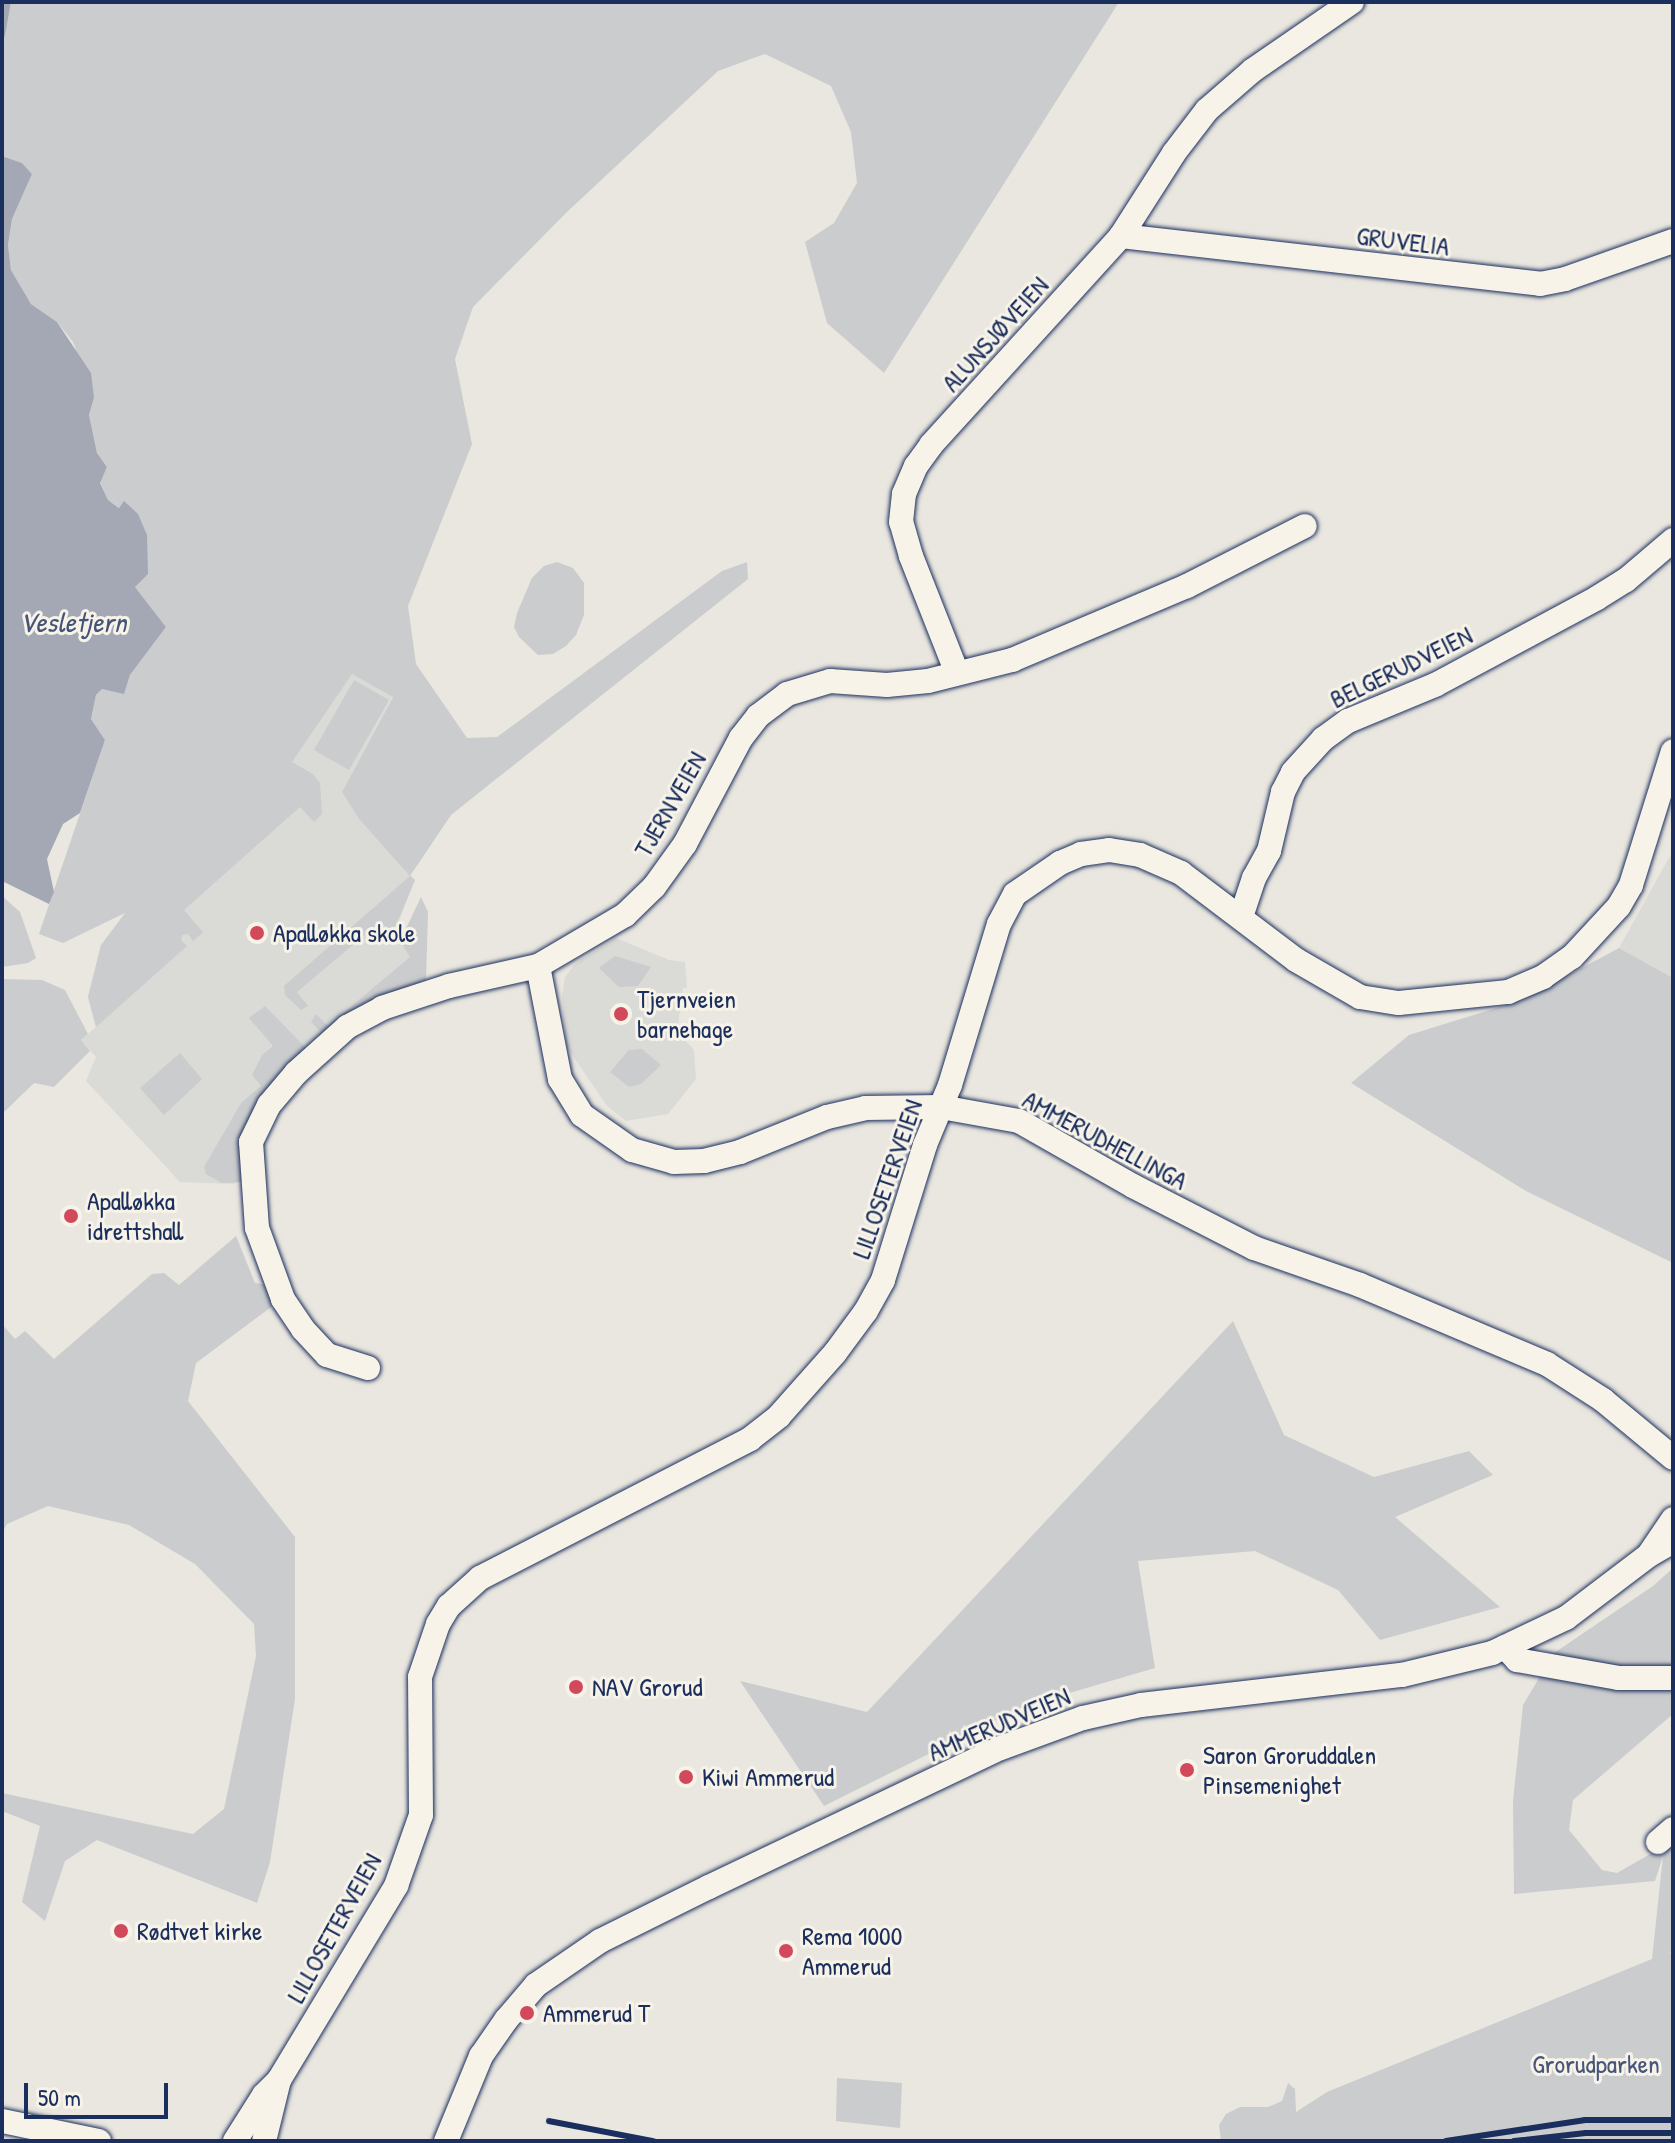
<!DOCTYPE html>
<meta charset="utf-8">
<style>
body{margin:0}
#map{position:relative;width:1675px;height:2143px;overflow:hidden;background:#eae7e0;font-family:"Patrick Hand",sans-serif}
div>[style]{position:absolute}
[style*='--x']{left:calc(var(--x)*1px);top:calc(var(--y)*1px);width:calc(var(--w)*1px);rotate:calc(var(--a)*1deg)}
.built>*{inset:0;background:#dadad6}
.green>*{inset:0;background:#cbcccd}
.water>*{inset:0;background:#a3a8b4}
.stream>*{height:6px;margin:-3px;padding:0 3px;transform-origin:3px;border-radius:3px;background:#a3a8b4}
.roads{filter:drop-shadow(0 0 2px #1b2f5e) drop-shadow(0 0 2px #1b2f5e)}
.minor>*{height:24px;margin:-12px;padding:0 12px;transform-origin:12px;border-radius:12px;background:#f7f3e8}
.rail>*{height:6px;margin:-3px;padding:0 3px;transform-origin:3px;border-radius:3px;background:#1b2f5e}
.dots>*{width:22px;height:22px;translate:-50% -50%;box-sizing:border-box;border:4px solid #f7f3e8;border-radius:50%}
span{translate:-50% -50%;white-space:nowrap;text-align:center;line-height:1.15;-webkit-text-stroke:6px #f7f3e8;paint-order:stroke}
.street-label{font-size:26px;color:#1b2f5e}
.poi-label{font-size:26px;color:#1b2f5e}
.left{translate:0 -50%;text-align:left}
.park-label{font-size:26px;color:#47567a}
.water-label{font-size:28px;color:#445378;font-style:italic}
.frame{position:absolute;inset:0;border:4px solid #1b2f5e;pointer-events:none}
.scale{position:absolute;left:24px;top:2083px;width:144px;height:36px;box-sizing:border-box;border:4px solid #1b2f5e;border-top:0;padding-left:10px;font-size:24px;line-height:28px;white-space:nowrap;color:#1b2f5e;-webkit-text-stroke:6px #f7f3e8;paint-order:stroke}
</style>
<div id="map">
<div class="built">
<i style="clip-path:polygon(352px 673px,393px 696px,342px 792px,359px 819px,415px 880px,399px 921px,426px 980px,395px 992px,324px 1035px,235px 1184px,180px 1182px,86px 1081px,96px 1057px,81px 1040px,96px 1027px,88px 997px,101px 945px,291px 763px)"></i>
<i style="clip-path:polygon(1671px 854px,1673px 855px,1673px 978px,1619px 948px)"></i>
<i style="clip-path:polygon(616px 938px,669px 960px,685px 962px,687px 988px,683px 988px,677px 1032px,694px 1050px,696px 1079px,668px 1114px,626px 1121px,607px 1106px,566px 1046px,562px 996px,565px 977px,576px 963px)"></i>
</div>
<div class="green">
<i style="clip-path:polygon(2px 2px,1119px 2px,884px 373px,827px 323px,805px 242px,834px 223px,857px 183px,851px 132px,831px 86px,765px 54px,718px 71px,568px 211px,473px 307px,455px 359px,472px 444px,408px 606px,416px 664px,467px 738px,497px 737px,722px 571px,747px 562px,748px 579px,451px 815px,410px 876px,415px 880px,393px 932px,380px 922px,297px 992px,308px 1006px,301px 1010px,285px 995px,284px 986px,410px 876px,359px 819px,342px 792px,393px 697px,352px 674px,292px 762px,313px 774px,320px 783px,322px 814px,314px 822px,300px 807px,184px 910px,203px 932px,193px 941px,188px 934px,182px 935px,181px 940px,187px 946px,96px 1027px,88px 997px,101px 945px,125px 913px,63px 943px,39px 934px,105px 740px,91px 719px,96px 695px,102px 689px,124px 693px,130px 675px,166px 627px,135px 587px,124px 502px,120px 508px,108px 500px,100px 482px,107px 467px,97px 453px,89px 415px,94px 398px,73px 342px,57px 322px,31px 304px,11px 270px,8px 245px,12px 219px,32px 174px,22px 163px,2px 156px)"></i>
<i style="clip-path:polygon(557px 562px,573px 568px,584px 583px,584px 615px,576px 635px,566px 646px,553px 654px,538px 655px,519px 637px,514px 627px,517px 613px,532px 578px,544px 566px)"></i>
<i style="clip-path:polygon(354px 680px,389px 700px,349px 770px,314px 750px)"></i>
<i style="clip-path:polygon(2px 896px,20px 912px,36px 958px,28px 963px,2px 967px)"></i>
<i style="clip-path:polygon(421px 897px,428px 912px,426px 980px,395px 992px,324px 1035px,311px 1022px,316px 1014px,328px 1026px,410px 957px,400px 941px)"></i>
<i style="clip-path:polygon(1619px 948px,1673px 978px,1673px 1263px,1526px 1191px,1351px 1083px,1409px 1035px,1522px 1000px)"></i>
<i style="clip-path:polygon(615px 956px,651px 967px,638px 986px,619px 987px,599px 968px)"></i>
<i style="clip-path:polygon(2px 979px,42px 980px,65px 990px,88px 1034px,81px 1040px,90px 1051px,54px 1087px,34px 1083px,2px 1114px)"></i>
<i style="clip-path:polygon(265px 1006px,307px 1049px,242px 1182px,222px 1183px,206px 1174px,204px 1167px,241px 1103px,261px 1086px,252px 1075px,262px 1055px,273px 1046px,249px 1018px)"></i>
<i style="clip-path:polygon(642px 1049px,661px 1065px,641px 1084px,629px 1087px,610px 1072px,629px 1050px)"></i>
<i style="clip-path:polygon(180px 1053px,202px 1079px,164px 1115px,140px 1088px)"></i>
<i style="clip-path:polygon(236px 1236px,255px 1283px,270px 1285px,278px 1302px,196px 1363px,188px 1401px,295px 1537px,295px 1699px,270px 1862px,257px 1903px,97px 1840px,65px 1861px,45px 1921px,22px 1902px,40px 1826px,2px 1811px,2px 1793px,193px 1834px,224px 1809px,256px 1656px,254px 1624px,195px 1564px,129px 1525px,48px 1506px,7px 1524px,2px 1533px,2px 1324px,15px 1339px,25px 1331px,54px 1359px,152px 1274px,164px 1273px,179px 1285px)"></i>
<i style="clip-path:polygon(1233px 1321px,1284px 1435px,1374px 1477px,1469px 1451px,1493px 1475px,1395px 1517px,1500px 1607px,1380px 1640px,1338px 1590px,1255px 1551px,1138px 1561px,1155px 1668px,1025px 1706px,824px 1806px,740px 1681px,867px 1712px)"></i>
<i style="clip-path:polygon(1673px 1568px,1673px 1714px,1573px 1800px,1569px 1830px,1602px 1870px,1617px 1873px,1673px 1841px,1673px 1949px,1670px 1952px,1673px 1957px,1673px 2141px,1221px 2141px,1219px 2125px,1226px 2114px,1240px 2107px,1268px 2107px,1282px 2101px,1288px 2083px,1295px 2089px,1296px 2112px,1327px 2092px,1652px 1959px,1663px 1856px,1655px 1881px,1514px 1894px,1513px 1801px,1523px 1705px,1554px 1653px,1653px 1586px)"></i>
<i style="clip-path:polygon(837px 2078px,902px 2083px,900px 2128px,836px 2121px)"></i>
</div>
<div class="water">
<i style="clip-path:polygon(2px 156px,22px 163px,32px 174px,12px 219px,8px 245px,11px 270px,31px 304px,57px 322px,91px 373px,94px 398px,89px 415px,97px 453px,107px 467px,100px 483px,108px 500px,119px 508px,124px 501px,138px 514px,147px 535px,148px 574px,135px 587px,166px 627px,130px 675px,124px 694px,102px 689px,96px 695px,91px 719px,105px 740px,80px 813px,63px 824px,47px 859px,54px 892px,49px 904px,2px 881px)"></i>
</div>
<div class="stream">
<i style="--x:2;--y:35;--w:34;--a:-80"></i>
</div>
<div class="roads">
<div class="minor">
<i style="--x:1121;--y:236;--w:422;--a:6.5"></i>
<i style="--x:1540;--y:284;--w:25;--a:-11"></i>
<i style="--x:1565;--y:279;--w:114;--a:-19.4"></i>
<i style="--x:957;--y:673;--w:126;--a:-111.5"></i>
<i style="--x:911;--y:556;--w:35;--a:-106"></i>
<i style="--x:901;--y:522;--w:28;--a:-84"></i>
<i style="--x:904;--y:494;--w:30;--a:-67"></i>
<i style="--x:916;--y:466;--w:26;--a:-54"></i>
<i style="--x:931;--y:445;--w:282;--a:-47.7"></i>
<i style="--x:1121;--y:236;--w:98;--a:-57.4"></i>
<i style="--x:1174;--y:153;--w:54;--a:-52.5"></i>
<i style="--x:1207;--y:110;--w:61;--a:-41"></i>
<i style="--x:1253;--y:70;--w:120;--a:-34.5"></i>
<i style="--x:1241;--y:917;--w:41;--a:-71.6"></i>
<i style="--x:1254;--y:878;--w:31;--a:-61"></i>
<i style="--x:1269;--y:851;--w:61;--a:-76.7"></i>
<i style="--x:1283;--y:792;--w:22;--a:-63"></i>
<i style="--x:1293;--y:772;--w:45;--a:-47.7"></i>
<i style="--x:1323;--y:739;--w:31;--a:-36"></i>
<i style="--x:1348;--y:721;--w:94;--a:-22.5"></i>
<i style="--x:1435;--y:685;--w:184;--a:-28.2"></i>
<i style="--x:1597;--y:598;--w:34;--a:-32"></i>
<i style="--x:1626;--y:580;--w:62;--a:-40.4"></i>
<i style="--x:538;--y:966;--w:115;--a:79"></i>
<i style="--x:560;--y:1079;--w:42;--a:58.6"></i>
<i style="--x:582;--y:1115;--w:61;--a:35"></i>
<i style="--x:632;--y:1150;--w:44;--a:15.9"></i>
<i style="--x:674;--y:1162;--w:30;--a:-2"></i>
<i style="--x:704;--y:1161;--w:37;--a:-14"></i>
<i style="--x:740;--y:1152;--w:94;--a:-21.9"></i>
<i style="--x:827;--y:1117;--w:39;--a:-13"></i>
<i style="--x:865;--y:1108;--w:76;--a:-0.8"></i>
<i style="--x:941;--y:1107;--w:79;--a:10.2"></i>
<i style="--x:1019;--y:1121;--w:131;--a:29.7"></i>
<i style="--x:1133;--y:1186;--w:136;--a:27.1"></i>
<i style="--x:1254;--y:1248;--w:112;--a:19.2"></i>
<i style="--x:1360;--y:1285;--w:203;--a:22.9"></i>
<i style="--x:1547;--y:1364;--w:67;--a:32.7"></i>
<i style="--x:1603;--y:1400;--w:91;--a:39.6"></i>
<i style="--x:368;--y:1368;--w:43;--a:-162.4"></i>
<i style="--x:327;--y:1355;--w:35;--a:-133"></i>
<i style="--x:303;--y:1329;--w:36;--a:-124"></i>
<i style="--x:283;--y:1299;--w:76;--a:-110.1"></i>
<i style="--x:257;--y:1228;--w:86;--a:-94"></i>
<i style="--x:251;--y:1142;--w:41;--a:-64.1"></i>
<i style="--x:269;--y:1105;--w:42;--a:-49.8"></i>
<i style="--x:296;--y:1073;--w:69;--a:-42"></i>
<i style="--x:347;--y:1027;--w:40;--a:-28"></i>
<i style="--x:382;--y:1008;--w:71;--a:-18.2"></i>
<i style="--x:449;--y:986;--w:91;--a:-12.7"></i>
<i style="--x:538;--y:966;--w:101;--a:-30.4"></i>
<i style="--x:625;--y:915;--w:40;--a:-44"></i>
<i style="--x:654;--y:887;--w:53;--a:-54.2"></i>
<i style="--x:685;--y:844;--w:120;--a:-62.2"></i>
<i style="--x:741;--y:738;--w:28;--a:-52"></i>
<i style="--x:758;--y:716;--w:36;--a:-37"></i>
<i style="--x:787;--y:694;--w:45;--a:-16.8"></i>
<i style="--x:830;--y:681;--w:57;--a:4"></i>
<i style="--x:887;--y:685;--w:41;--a:-5.6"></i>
<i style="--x:928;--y:681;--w:87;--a:-14"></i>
<i style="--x:1012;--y:660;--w:190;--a:-22.9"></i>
<i style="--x:1187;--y:586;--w:132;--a:-27"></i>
<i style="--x:1650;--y:1553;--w:41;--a:-55.9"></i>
<i style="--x:1505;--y:1647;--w:18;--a:47"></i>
<i style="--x:1517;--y:1660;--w:104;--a:10"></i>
<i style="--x:1619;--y:1678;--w:54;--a:0"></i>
<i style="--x:1658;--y:1842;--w:20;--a:-41"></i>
<i style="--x:279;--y:2080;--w:227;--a:-58.9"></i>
<i style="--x:396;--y:1886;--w:75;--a:-70.6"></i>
<i style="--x:421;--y:1815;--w:138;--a:-90.4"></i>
<i style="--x:420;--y:1677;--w:56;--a:-71.2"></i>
<i style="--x:438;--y:1624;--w:21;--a:-59"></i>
<i style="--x:449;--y:1606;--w:42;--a:-42.1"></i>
<i style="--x:480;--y:1578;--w:304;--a:-27.2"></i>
<i style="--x:750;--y:1439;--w:37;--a:-38"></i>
<i style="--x:779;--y:1416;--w:84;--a:-48.4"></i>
<i style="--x:835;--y:1353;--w:52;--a:-53.6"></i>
<i style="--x:866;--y:1311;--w:35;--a:-61"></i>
<i style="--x:883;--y:1280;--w:141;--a:-72.7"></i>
<i style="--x:925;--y:1145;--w:65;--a:-67.4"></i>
<i style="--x:950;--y:1085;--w:168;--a:-73.1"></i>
<i style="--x:999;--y:924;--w:34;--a:-62"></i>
<i style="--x:1015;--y:894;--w:55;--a:-34.6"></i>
<i style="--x:1060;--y:863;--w:23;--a:-23"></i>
<i style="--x:1081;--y:854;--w:28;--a:-8"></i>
<i style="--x:1109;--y:850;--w:31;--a:9"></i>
<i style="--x:1140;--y:855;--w:45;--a:23.7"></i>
<i style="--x:1181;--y:873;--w:144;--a:37.1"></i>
<i style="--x:1296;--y:960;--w:74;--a:30"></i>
<i style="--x:1360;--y:997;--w:39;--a:9"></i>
<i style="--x:1399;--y:1003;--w:110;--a:-5.8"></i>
<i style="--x:1508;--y:992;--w:38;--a:-23"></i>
<i style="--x:1543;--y:977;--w:35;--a:-35"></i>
<i style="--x:1572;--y:957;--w:69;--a:-47.3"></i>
<i style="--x:1619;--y:906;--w:24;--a:-60"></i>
<i style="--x:1631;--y:885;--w:140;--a:-72.6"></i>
<i style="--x:2;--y:2121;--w:99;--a:11.7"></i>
<i style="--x:235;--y:2141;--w:54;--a:-57.8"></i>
<i style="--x:264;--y:2095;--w:21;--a:-45"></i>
<i style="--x:279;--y:2080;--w:63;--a:103.8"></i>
<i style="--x:446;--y:2141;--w:92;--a:-67.6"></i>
<i style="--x:481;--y:2056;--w:44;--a:-55.2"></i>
<i style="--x:506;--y:2020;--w:46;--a:-49.4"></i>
<i style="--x:536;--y:1985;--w:78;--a:-34.5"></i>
<i style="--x:600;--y:1941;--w:122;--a:-26.4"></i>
<i style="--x:709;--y:1887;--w:323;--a:-25.5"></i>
<i style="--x:1001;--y:1748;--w:87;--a:-20.1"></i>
<i style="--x:1083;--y:1718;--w:59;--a:-12.6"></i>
<i style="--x:1141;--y:1705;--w:263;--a:-6.6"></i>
<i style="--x:1402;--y:1675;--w:93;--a:-13.7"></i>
<i style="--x:1492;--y:1653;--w:82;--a:-25.3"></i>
<i style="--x:1566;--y:1618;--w:104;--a:-37.2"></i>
<i style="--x:1649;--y:1555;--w:28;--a:-30"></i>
</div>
</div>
<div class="rail">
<i style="--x:549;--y:2121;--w:106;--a:10.9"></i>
<i style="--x:1446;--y:2141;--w:141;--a:-8.6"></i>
<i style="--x:1585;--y:2120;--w:88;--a:0"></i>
<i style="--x:1514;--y:2141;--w:72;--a:-6.3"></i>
<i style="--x:1586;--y:2133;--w:87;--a:0"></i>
</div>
<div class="dots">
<i style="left:257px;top:933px;background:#d1495b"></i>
<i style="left:621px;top:1014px;background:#d1495b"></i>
<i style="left:71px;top:1216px;background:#d1495b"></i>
<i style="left:576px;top:1687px;background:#d1495b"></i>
<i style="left:1187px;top:1770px;background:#d1495b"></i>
<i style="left:686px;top:1777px;background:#d1495b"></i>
<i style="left:121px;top:1931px;background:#d1495b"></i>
<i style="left:786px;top:1951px;background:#d1495b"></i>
<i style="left:527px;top:2013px;background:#d1495b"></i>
</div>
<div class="street-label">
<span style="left:1403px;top:241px;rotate:7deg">GRUVELIA</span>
<span style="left:995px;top:334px;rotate:-48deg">ALUNSJØVEIEN</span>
<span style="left:1401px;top:667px;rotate:-26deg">BELGERUDVEIEN</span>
<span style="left:670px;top:804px;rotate:-60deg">TJERNVEIEN</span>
<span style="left:1105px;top:1140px;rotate:28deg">AMMERUDHELLINGA</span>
<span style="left:887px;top:1179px;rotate:-71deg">LILLOSETERVEIEN</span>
<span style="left:999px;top:1724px;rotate:-23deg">AMMERUDVEIEN</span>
<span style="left:334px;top:1928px;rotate:-61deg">LILLOSETERVEIEN</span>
</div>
<div class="poi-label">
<span class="left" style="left:273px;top:933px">Apalløkka skole</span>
<span class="left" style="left:637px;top:1014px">Tjernveien<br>barnehage</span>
<span class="left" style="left:87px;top:1216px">Apalløkka<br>idrettshall</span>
<span class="left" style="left:592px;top:1687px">NAV Grorud</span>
<span class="left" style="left:1203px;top:1770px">Saron Groruddalen<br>Pinsemenighet</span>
<span class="left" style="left:702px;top:1777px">Kiwi Ammerud</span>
<span class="left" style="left:137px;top:1931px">Rødtvet kirke</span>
<span class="left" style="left:802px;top:1951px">Rema 1000<br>Ammerud</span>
<span class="left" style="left:543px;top:2013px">Ammerud T</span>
</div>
<div class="park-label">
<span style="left:1596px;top:2064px">Grorudparken</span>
</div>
<div class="water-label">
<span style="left:73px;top:622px">Vesletjern</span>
</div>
<div class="frame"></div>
<div class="scale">50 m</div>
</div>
